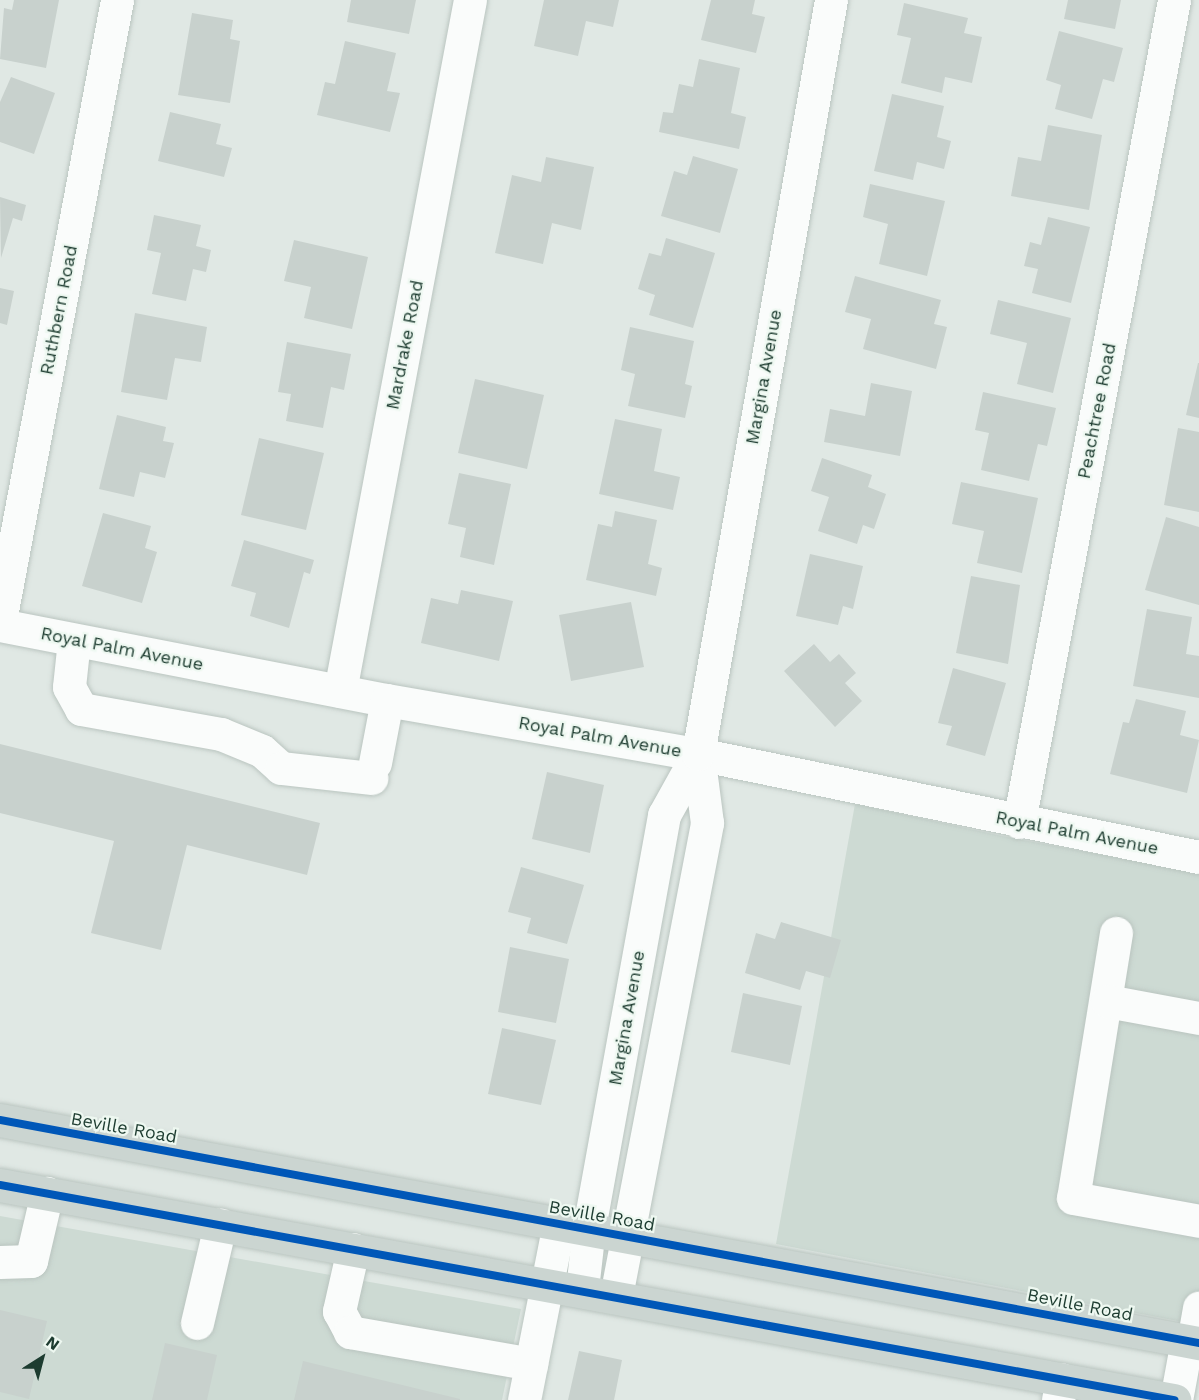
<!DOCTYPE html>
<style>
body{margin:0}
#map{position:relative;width:1199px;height:1400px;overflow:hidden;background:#e0e8e4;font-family:"Work Sans",sans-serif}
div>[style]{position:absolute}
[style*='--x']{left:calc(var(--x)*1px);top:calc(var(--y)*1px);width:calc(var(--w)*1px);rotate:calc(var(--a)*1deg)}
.built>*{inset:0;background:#cddad3}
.building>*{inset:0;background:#c8d1cd}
.roads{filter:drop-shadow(0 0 2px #bac5c0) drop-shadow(0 0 2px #bac5c0)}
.minor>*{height:33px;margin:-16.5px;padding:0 16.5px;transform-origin:16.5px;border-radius:16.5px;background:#fafcfb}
.major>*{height:33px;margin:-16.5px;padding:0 16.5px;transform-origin:16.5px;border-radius:16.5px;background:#cbd5d1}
.cycleway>*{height:8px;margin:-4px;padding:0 4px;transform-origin:4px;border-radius:4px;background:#0057b8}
span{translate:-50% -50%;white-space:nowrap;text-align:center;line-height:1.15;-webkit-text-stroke:4.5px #eef8f1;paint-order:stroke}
.street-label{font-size:18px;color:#1d3c30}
.north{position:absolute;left:12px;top:1328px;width:60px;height:60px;-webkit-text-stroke:4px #eef8f1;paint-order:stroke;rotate:36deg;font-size:16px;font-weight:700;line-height:24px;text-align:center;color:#1d3c30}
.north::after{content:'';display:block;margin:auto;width:21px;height:27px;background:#1d3c30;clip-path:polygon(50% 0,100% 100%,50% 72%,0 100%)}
</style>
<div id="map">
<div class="built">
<i style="clip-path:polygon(855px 804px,1002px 836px,1199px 873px,1199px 1325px,776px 1244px)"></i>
<i style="clip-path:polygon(0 1216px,521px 1309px,502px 1400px,0 1400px)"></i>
</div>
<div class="building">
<i style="clip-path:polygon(14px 0,59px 0,46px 68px,0 59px,4px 8px,12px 10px)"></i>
<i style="clip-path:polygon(351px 0,416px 0,409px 34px,347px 22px)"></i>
<i style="clip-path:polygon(544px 0,619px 0,613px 27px,586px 21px,578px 56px,534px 46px)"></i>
<i style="clip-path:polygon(711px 0,755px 0,752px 14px,765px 17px,756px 53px,701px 40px)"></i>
<i style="clip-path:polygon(1068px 0,1121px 0,1115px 29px,1064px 19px)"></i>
<i style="clip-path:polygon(904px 3px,968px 18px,964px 33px,982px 37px,972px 83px,945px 77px,942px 93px,901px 83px,911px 38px,897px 35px)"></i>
<i style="clip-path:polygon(192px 13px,233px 20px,230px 39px,240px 41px,230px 103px,178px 95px)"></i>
<i style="clip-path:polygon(1059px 31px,1123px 48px,1114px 82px,1103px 79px,1092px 119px,1055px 109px,1061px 85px,1046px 80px)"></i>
<i style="clip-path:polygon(345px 41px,396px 53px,387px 91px,400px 93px,390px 132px,317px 115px,325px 82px,335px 84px)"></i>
<i style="clip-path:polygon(699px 59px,740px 68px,731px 113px,746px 117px,739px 149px,659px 132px,663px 112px,673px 113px,679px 84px,693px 87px)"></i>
<i style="clip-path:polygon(11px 77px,55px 93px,34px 154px,0 142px,0 102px)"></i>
<i style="clip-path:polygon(892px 94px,944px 106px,937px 137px,951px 141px,944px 169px,917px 162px,913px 180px,874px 171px)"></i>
<i style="clip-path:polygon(170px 112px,221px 124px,216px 144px,232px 148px,224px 177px,158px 161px)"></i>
<i style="clip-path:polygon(1048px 125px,1102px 135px,1089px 210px,1011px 196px,1018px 157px,1041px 161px)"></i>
<i style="clip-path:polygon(693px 156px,738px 169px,720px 233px,661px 216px,674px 171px,687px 175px)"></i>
<i style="clip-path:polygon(546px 157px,594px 167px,581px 230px,552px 223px,543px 264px,495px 253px,512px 175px,541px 182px)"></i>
<i style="clip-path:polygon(870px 184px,945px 201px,927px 276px,879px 264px,888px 224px,863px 217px)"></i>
<i style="clip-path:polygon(0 197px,26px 205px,22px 221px,13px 218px,1px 258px)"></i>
<i style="clip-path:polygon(154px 215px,201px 225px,196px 246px,211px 250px,206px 272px,193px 269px,186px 301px,152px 294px,161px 253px,147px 250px)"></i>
<i style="clip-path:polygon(1048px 217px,1090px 227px,1071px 303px,1032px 293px,1038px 269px,1024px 266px,1030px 242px,1041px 245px)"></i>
<i style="clip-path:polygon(666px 238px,715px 253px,693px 328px,649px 315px,655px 295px,638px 289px,649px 253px,661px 256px)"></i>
<i style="clip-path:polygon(294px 240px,368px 257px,352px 329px,304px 318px,311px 287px,284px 281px)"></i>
<i style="clip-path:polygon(855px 276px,941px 300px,934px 324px,947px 327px,936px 369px,863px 349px,871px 319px,845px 312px)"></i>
<i style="clip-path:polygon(0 288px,14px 291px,7px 325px,0 323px)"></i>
<i style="clip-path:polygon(998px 300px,1071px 318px,1053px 393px,1017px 384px,1027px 343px,990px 334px)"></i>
<i style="clip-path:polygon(135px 313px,207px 327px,201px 362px,175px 358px,167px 400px,121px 392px)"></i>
<i style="clip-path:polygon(630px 327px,694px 341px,685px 384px,692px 386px,685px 418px,628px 406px,635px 374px,621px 370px)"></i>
<i style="clip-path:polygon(287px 342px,351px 354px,344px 390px,331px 387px,323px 428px,286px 421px,291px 394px,278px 392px)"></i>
<i style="clip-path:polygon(1198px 363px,1199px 363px,1199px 418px,1186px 415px)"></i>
<i style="clip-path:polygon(475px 379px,544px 395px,527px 469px,458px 453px)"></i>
<i style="clip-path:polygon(871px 383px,912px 391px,900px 456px,824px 442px,830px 409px,865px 416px)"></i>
<i style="clip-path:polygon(983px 392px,1056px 408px,1047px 446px,1038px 444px,1029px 481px,981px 470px,989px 433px,975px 430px)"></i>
<i style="clip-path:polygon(117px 415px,166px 427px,163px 441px,174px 443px,165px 478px,140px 472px,134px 497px,99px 489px)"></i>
<i style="clip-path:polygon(615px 419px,662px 429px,654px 471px,680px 477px,673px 510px,599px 494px)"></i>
<i style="clip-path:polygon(1178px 428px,1199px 432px,1199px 512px,1164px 505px)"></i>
<i style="clip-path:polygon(259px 438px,324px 453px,306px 530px,241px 515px)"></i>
<i style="clip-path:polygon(822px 458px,872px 475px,868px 487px,886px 494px,874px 529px,863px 525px,857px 544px,818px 531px,829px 497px,811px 491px)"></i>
<i style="clip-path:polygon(459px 473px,511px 484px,494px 565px,460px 557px,466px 528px,448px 524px)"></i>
<i style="clip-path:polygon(961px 482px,1038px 498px,1022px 573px,977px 563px,984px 531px,952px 524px)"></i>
<i style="clip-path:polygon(615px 511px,657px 520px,648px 564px,662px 568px,656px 596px,586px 580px,598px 524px,612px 527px)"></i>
<i style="clip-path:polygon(103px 513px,151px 526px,145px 548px,157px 552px,142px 603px,82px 586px)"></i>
<i style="clip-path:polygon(1166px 517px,1199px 527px,1199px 605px,1145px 590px)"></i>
<i style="clip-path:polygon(244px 540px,314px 560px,310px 574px,304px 572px,289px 628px,250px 616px,256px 593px,231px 586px)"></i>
<i style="clip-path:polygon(810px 554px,863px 566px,853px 609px,843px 606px,838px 625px,796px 616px)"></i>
<i style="clip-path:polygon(971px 576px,1020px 585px,1008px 664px,956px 653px)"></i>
<i style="clip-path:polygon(461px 590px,513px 601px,499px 661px,421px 643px,431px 598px,458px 604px)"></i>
<i style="clip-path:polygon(631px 602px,644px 667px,571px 681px,559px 615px)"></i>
<i style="clip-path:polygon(1147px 609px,1192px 617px,1186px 654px,1199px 656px,1199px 698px,1133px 686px)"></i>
<i style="clip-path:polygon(814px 644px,830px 662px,839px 654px,856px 673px,845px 683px,862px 701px,835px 727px,784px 671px)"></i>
<i style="clip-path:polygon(953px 668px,1006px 683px,985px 756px,946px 745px,952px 726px,938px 723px)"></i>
<i style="clip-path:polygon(1136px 699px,1186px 711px,1180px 735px,1199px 740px,1187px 793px,1110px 774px,1123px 722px,1129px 723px)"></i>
<i style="clip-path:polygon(0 744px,320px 823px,307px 875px,187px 845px,161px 950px,91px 933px,114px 841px,0 813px)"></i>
<i style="clip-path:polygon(547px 772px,604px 785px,590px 853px,532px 839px)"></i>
<i style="clip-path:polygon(521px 867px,584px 885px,567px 944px,527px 933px,531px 918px,508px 912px)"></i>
<i style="clip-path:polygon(781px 922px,841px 940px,830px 978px,806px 971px,800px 990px,745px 973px,756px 933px,775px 939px)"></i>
<i style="clip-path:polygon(510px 947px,569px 959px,556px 1023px,498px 1012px)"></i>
<i style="clip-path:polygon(743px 993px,802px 1006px,790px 1065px,731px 1052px)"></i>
<i style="clip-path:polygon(502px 1028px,556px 1040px,541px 1105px,488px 1094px)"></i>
<i style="clip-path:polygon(0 1310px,47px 1321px,29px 1399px,0 1392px)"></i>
<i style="clip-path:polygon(165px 1343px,217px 1355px,207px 1400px,152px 1400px)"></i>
<i style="clip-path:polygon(579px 1351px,622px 1360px,614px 1400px,568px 1400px)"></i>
<i style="clip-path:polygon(303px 1361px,460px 1399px,460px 1400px,294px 1400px)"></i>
</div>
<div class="roads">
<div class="minor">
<i style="--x:0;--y:621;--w:632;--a:-79.33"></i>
<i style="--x:0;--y:625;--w:394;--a:11"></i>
<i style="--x:387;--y:700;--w:316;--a:9.9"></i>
<i style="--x:698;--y:754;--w:511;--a:11.62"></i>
<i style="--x:74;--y:640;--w:47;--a:96.1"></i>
<i style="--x:69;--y:687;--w:25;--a:61"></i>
<i style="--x:81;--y:709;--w:142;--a:10.1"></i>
<i style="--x:221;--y:734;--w:44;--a:22.5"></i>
<i style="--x:262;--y:751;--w:25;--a:42"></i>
<i style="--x:281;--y:768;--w:91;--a:6.3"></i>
<i style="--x:340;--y:691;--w:703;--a:-79.35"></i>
<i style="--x:375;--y:763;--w:64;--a:-79.2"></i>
<i style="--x:1019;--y:822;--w:836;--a:-79.32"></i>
<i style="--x:1116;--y:933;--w:268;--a:99.2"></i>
<i style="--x:1073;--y:1198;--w:128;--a:10.3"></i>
<i style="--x:1107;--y:1001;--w:94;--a:10.5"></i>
<i style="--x:353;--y:1249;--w:64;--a:102.7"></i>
<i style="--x:339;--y:1311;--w:24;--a:62"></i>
<i style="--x:350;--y:1332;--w:184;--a:10"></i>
<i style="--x:0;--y:1262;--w:31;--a:-2"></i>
<i style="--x:31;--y:1261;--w:70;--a:-76.8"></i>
<i style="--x:582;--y:1289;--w:61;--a:-83.5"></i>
<i style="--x:589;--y:1228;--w:420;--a:-79.7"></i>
<i style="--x:664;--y:815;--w:70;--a:-60.9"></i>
<i style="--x:616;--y:1296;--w:482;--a:-79.1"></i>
<i style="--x:707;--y:823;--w:70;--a:-97.4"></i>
<i style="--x:698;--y:754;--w:766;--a:-80"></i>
<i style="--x:197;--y:1323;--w:101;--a:-76.8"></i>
<i style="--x:1193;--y:1342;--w:35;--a:-80"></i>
<i style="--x:524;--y:1400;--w:180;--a:-78.8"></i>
<i style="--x:1058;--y:1400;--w:21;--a:-79"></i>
<i style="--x:1176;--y:1400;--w:61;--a:-79.6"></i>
</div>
<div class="major">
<i style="--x:0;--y:1120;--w:1220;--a:10.54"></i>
<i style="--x:0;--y:1185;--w:1194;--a:10.38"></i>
</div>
</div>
<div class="cycleway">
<i style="--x:0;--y:1120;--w:1220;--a:10.54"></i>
<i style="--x:0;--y:1185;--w:1194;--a:10.38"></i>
</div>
<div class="street-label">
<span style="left:59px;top:310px;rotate:-79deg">Ruthbern Road</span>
<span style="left:405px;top:345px;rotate:-79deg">Mardrake Road</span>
<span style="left:764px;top:377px;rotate:-80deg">Margina Avenue</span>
<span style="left:1097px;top:411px;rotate:-79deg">Peachtree Road</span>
<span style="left:122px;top:649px;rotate:11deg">Royal Palm Avenue</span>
<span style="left:600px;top:737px;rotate:10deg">Royal Palm Avenue</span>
<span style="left:1077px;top:833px;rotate:11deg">Royal Palm Avenue</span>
<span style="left:627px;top:1018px;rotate:-80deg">Margina Avenue</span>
<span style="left:124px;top:1128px;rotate:10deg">Beville Road</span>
<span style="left:602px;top:1216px;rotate:10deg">Beville Road</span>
<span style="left:1080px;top:1305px;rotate:11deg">Beville Road</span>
</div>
<div class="north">N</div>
</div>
